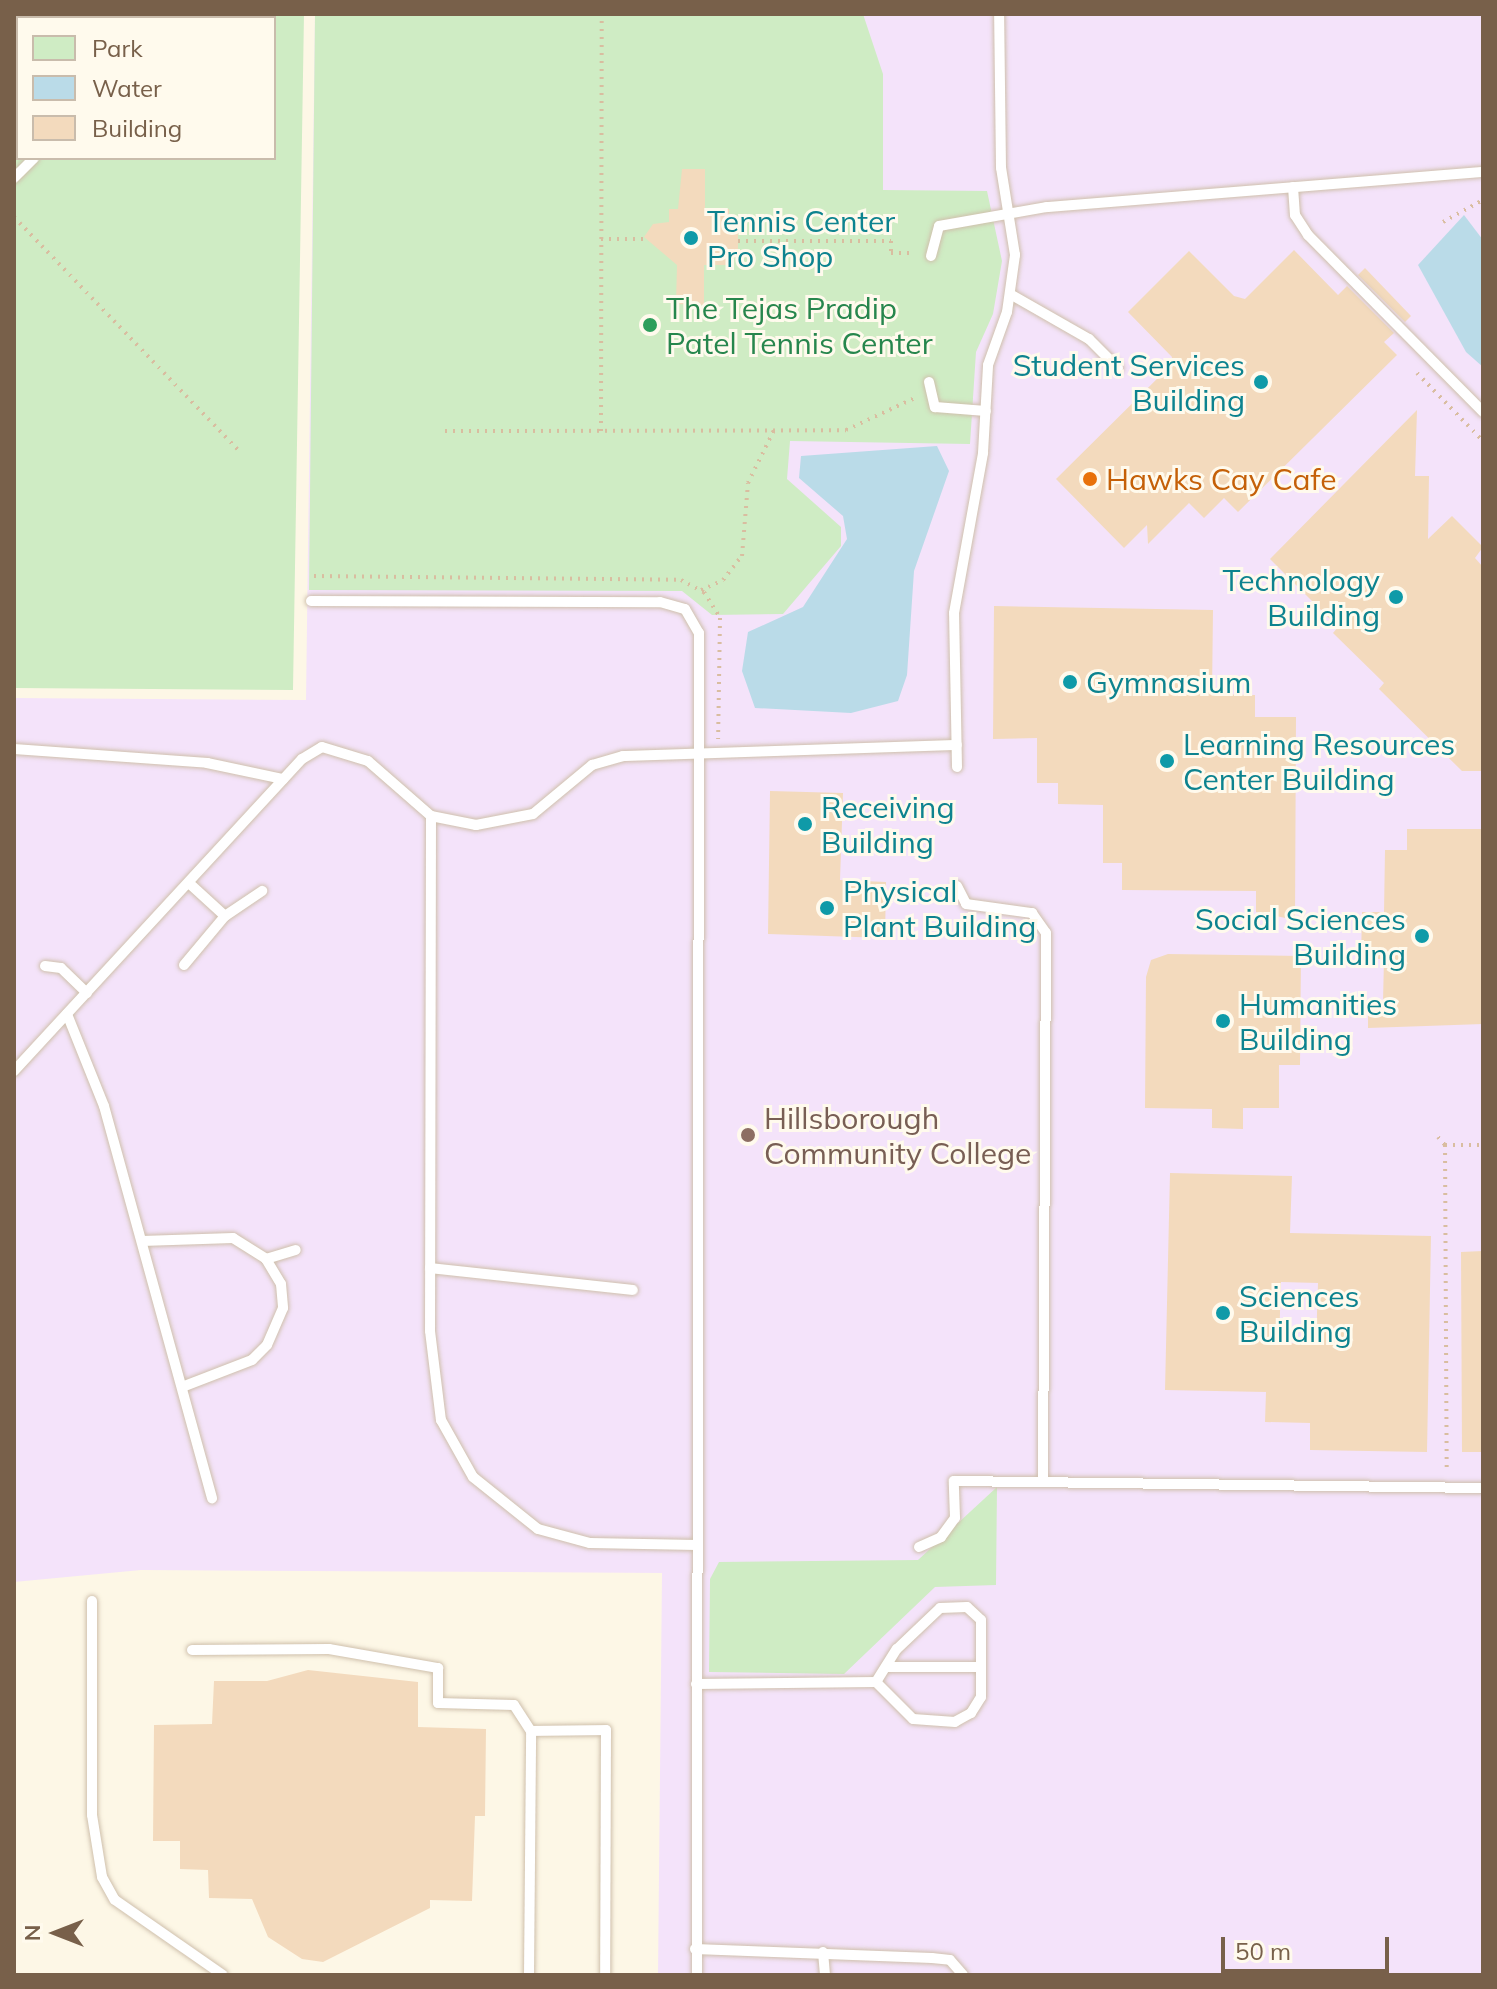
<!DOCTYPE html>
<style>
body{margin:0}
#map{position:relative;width:1497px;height:1989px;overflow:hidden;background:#fdf7e6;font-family:Mulish,sans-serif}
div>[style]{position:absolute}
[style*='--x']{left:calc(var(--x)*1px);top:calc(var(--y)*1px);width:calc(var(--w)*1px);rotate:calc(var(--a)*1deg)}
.education>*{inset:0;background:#f4e3fa}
.green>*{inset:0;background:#cfecc4}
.water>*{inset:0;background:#badbe8}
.building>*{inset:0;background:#f3dabd}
.path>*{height:4px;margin-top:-2px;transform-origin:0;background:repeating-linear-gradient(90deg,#d9bda0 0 2px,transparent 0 8px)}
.roads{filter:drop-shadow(0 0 2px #cfc0ac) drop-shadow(0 0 2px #cfc0ac)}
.lane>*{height:10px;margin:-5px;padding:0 5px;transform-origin:5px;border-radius:5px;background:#fff}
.dots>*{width:22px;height:22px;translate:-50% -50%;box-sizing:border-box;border:4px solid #fffaed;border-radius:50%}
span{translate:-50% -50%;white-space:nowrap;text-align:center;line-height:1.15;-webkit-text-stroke:6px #fffaed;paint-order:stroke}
.culture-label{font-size:30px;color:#0d838f}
.left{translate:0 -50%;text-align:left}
.right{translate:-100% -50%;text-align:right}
.leisure-label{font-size:30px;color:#27864d}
.food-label{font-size:30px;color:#c56008}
.education-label{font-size:30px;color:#785e54}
.frame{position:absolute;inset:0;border:16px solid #78604a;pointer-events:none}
.legend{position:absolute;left:16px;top:16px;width:260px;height:144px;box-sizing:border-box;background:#fffaed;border:2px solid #c9bcac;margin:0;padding:10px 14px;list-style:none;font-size:24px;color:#78604a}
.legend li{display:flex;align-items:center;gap:16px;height:40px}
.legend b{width:40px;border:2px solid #c9bcac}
.north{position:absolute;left:16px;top:1893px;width:80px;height:80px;-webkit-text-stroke:6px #fffaed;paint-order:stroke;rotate:270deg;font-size:22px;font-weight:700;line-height:32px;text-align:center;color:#78604a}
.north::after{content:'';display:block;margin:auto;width:28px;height:36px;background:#78604a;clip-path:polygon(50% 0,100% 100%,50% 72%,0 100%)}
.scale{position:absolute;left:1221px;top:1937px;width:168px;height:36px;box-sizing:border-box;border:4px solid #78604a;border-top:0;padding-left:10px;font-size:24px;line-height:28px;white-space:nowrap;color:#78604a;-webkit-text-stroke:6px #fffaed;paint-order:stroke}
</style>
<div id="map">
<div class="education">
<i style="clip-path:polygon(315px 14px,1483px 14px,1483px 1975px,658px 1975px,662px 1573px,141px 1570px,14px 1582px,14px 698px,306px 700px)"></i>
</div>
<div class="green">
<i style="clip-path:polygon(evenodd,14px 14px,304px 14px,293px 690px,14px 688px,14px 14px,18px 18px,274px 18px,274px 158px,18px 158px,18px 18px)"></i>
<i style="clip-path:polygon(315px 14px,863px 14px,883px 74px,883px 190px,987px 191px,1002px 261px,993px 314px,976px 352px,970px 444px,790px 441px,787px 479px,841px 527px,841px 546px,783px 614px,712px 615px,682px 591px,309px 590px)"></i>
<i style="clip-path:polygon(997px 1487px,996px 1585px,935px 1587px,844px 1674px,709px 1672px,710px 1579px,719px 1562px,918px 1560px)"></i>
</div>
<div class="water">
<i style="clip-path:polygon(1464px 215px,1483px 240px,1483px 367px,1466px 352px,1418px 265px)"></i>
<i style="clip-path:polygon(937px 446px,949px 471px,914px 571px,907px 675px,898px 701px,851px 713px,755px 708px,742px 671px,748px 632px,803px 607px,847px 539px,843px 516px,799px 478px,801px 456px)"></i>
</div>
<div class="building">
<i style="clip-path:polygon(682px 169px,705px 169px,705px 209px,729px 209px,729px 220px,738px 220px,738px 254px,729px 254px,729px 265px,704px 265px,704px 305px,676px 304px,677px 265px,644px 237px,653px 224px,669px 222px,669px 209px,678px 209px)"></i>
<i style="clip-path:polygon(1294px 250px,1338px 295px,1347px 286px,1394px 333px,1384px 342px,1397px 355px,1238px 512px,1224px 498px,1204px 518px,1189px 503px,1148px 544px,1147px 525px,1124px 548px,1056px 479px,1171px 365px,1172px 357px,1128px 312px,1189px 251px,1234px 296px,1245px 299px)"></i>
<i style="clip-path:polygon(1365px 268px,1411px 316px,1405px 322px,1358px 275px)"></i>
<i style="clip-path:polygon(1417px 410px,1415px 476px,1429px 476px,1428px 539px,1452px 516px,1483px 547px,1475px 558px,1483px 567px,1483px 771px,1462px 771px,1379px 689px,1384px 683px,1333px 633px,1338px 627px,1270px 559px)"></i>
<i style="clip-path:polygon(994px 606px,1213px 610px,1212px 694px,1255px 695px,1255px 717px,1296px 717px,1295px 920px,1256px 912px,1256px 891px,1122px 890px,1122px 863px,1103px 863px,1103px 805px,1058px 804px,1058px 783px,1037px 783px,1037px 738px,993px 739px)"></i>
<i style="clip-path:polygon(770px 791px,843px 793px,840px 880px,886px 882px,885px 938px,768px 934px)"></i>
<i style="clip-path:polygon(1407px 829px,1483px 829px,1483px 1024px,1368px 1028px,1368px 1000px,1383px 1001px,1384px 959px,1361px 959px,1362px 912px,1384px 912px,1385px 850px,1407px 850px)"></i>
<i style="clip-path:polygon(1168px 954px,1301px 956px,1300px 1065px,1279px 1065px,1279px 1108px,1243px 1108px,1243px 1129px,1212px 1128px,1212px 1109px,1145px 1108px,1146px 977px,1151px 960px)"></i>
<i style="clip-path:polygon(evenodd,1170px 1173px,1292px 1176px,1290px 1233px,1431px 1236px,1427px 1452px,1310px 1450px,1310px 1423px,1265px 1422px,1266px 1392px,1165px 1390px,1170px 1173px,1281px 1282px,1318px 1283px,1316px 1344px,1279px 1343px,1281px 1282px)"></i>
<i style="clip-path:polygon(1483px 1251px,1483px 1452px,1462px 1452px,1461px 1252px)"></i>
<i style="clip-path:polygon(308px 1670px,418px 1682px,418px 1727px,486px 1729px,485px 1816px,475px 1816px,472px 1901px,430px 1900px,430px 1908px,323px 1962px,302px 1959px,268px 1937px,252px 1899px,209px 1898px,208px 1870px,180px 1869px,180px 1841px,153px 1841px,154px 1725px,212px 1724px,214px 1681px,267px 1681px)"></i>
</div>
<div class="path">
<i style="--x:138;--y:18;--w:9;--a:-27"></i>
<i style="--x:14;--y:138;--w:6;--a:-45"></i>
<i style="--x:14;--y:217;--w:327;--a:46.1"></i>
<i style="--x:1443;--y:222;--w:46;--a:-28.8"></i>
<i style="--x:601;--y:239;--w:44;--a:0"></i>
<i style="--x:738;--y:241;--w:153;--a:0"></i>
<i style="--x:891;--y:241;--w:12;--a:90"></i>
<i style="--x:891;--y:253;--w:24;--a:0"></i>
<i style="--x:1417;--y:373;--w:95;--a:45.9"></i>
<i style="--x:445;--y:431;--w:401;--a:-0.1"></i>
<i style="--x:846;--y:430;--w:78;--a:-24.9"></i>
<i style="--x:601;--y:431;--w:417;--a:-89.9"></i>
<i style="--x:314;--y:576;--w:367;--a:0.6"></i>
<i style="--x:681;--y:580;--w:26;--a:28"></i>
<i style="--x:704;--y:592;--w:31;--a:58"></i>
<i style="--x:720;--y:618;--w:121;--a:90.9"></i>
<i style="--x:701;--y:590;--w:24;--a:-24"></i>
<i style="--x:723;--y:580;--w:31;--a:-52"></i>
<i style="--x:742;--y:556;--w:73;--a:-85.3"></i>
<i style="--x:748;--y:483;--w:59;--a:-63.9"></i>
<i style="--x:1438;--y:1137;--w:11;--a:49"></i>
<i style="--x:1445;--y:1145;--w:328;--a:89.7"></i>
<i style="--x:1445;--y:1145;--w:38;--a:0"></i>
</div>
<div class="roads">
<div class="lane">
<i style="--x:261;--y:14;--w:4;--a:90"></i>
<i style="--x:186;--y:18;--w:8;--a:-30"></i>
<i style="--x:14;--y:178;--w:28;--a:-45"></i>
<i style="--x:1293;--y:187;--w:28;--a:86"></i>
<i style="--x:1295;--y:215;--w:24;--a:57"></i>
<i style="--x:1308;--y:235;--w:249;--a:45.3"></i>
<i style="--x:931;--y:256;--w:31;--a:-75"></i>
<i style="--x:939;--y:226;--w:110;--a:-10"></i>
<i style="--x:1047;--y:207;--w:437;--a:-4.6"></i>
<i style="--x:1010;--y:294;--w:91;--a:29.7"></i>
<i style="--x:1089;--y:339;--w:41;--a:45"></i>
<i style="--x:929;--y:382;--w:26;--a:77"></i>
<i style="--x:935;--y:407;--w:51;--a:4.5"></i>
<i style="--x:311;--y:601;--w:349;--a:0.2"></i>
<i style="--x:660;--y:602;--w:26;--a:16"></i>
<i style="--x:685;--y:609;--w:28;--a:60"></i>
<i style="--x:699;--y:633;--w:1342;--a:90.09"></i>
<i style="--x:14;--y:749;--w:194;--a:4.1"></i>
<i style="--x:207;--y:763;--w:78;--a:11.9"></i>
<i style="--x:957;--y:767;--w:154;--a:-91.1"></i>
<i style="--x:954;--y:613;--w:163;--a:-79.7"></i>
<i style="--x:983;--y:453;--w:88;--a:-86.7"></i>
<i style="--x:988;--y:365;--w:56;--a:-70.3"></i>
<i style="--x:1007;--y:312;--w:58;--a:-82"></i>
<i style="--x:1015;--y:255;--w:88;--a:-99.1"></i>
<i style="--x:1001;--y:168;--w:154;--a:-90.7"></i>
<i style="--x:431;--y:816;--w:515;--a:90.11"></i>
<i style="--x:430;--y:1331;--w:90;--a:83"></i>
<i style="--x:441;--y:1420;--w:65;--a:60.7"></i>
<i style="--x:473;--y:1477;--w:83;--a:38.7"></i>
<i style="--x:538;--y:1529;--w:54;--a:15.1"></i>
<i style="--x:590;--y:1543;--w:107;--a:1.1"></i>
<i style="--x:190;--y:884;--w:47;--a:42.4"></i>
<i style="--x:225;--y:916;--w:45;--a:-34"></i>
<i style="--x:957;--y:886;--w:20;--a:63"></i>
<i style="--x:966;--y:904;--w:67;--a:7.8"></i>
<i style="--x:1032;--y:913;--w:24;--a:55"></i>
<i style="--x:1046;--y:933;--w:546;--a:90.31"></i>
<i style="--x:184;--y:965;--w:64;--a:-50.1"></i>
<i style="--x:45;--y:966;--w:16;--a:7"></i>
<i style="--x:61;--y:968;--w:36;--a:44"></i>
<i style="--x:67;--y:1014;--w:99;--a:68.1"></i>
<i style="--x:104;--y:1106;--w:407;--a:74.6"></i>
<i style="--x:14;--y:1071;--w:425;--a:-47.3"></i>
<i style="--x:302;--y:759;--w:23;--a:-31"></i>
<i style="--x:322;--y:747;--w:48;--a:16.9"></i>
<i style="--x:368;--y:761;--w:84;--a:41.1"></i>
<i style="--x:431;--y:816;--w:46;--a:11.3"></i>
<i style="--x:476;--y:825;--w:58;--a:-10.9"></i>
<i style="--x:533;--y:814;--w:77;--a:-39.7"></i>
<i style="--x:592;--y:765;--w:32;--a:-16"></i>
<i style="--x:623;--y:756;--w:334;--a:-1.9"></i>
<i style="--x:142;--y:1241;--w:91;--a:-1.9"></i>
<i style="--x:233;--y:1238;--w:39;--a:32"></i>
<i style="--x:266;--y:1259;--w:29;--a:59"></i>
<i style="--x:281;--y:1284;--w:24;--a:85"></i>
<i style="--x:283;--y:1308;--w:40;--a:113.4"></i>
<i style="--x:267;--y:1345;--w:21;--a:135"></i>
<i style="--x:252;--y:1360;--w:75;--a:158.9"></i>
<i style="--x:266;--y:1259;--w:31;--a:-17"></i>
<i style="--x:430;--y:1268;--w:204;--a:6.2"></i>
<i style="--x:919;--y:1547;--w:24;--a:-24"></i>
<i style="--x:941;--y:1537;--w:24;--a:-54"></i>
<i style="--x:955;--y:1518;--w:37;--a:-92"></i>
<i style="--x:954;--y:1481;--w:529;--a:0.76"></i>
<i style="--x:92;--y:1601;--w:214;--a:90"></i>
<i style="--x:92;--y:1815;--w:63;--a:80.8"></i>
<i style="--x:102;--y:1877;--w:26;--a:61"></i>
<i style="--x:115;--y:1900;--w:131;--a:34.8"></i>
<i style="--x:192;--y:1650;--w:137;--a:-0.4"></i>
<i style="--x:329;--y:1649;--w:111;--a:9.9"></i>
<i style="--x:438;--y:1668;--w:35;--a:90"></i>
<i style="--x:438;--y:1703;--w:76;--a:1.5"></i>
<i style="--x:514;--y:1705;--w:31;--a:57"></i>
<i style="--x:886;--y:1667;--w:95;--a:0"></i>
<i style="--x:696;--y:1684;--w:180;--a:-0.6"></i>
<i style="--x:876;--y:1682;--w:39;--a:-58"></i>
<i style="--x:897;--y:1649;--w:59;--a:-43.6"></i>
<i style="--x:940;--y:1608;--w:27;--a:-2"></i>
<i style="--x:967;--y:1607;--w:19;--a:43"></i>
<i style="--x:981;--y:1620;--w:77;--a:90"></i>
<i style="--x:981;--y:1697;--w:19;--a:122"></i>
<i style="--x:971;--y:1713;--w:18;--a:151"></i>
<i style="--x:955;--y:1722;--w:42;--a:-175.9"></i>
<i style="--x:913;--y:1719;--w:52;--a:-135"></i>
<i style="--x:695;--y:1949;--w:237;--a:2.2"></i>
<i style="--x:932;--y:1958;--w:18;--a:6"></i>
<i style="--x:950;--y:1960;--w:20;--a:49"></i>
<i style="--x:823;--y:1952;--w:23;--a:85"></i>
<i style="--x:529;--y:1975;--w:244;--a:-89.5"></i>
<i style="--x:531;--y:1731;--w:75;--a:-0.8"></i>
<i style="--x:606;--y:1730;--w:245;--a:90.2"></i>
</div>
</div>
<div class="dots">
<i style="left:691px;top:238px;background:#0f9aa8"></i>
<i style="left:650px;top:325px;background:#2e9e5b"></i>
<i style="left:1261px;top:382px;background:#0f9aa8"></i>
<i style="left:1090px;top:479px;background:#e8710a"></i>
<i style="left:1396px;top:597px;background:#0f9aa8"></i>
<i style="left:1070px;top:682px;background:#0f9aa8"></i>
<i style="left:1167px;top:761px;background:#0f9aa8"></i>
<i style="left:805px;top:824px;background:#0f9aa8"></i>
<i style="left:827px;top:908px;background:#0f9aa8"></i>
<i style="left:1422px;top:936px;background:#0f9aa8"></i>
<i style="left:1223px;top:1021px;background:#0f9aa8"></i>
<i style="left:748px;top:1135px;background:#8d6e63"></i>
<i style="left:1223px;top:1313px;background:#0f9aa8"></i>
</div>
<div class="culture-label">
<span class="left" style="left:707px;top:238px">Tennis Center<br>Pro Shop</span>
<span class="right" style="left:1245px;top:382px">Student Services<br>Building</span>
<span class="right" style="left:1380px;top:597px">Technology<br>Building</span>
<span class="left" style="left:1086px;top:682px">Gymnasium</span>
<span class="left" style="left:1183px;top:761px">Learning Resources<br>Center Building</span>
<span class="left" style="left:821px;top:824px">Receiving<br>Building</span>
<span class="left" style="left:843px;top:908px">Physical<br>Plant Building</span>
<span class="right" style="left:1406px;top:936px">Social Sciences<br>Building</span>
<span class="left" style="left:1239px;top:1021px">Humanities<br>Building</span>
<span class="left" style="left:1239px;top:1313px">Sciences<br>Building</span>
</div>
<div class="leisure-label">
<span class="left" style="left:666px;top:325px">The Tejas Pradip<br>Patel Tennis Center</span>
</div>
<div class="food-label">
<span class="left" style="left:1106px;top:479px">Hawks Cay Cafe</span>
</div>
<div class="education-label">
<span class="left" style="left:764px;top:1135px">Hillsborough<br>Community College</span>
</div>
<div class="frame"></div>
<ul class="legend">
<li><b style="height:22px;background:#cfecc4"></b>Park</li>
<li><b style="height:22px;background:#badbe8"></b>Water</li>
<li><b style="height:22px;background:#f3dabd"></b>Building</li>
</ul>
<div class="north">N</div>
<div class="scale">50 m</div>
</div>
